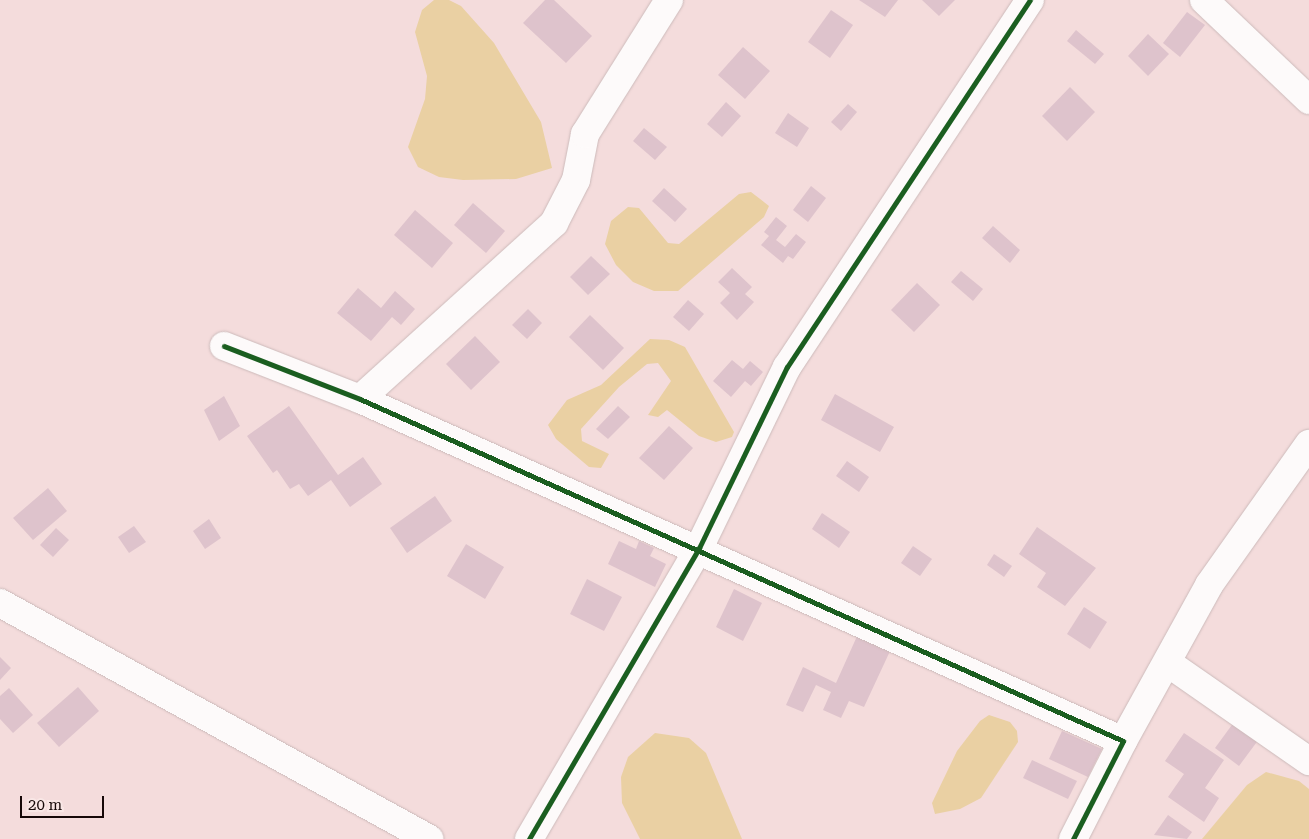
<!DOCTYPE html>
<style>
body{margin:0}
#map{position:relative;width:1309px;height:839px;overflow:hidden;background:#f4dcdc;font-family:"Roboto Serif",serif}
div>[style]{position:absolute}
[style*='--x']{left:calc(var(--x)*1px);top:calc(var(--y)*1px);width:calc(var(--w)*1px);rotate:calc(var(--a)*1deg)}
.green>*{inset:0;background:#ead0a3}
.building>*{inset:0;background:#dec3cc}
.roads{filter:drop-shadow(0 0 1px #ccbaba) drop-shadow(0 0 1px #ccbaba)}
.minor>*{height:28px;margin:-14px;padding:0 14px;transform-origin:14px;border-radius:14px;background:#fdfafa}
.cycleway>*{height:5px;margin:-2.5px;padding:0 2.5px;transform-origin:2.5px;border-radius:2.5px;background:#1b5e20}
span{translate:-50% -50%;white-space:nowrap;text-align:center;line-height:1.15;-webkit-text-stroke:4px #f9e7e6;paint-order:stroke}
.scale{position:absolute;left:20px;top:796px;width:84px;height:22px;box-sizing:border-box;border:2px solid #160808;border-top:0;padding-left:6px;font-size:15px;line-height:18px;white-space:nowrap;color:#160808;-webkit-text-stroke:4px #f9e7e6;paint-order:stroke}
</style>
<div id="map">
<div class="green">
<i style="clip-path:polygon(434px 0,449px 0,461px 6px,494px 43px,541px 122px,552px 168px,516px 179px,463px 180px,439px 177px,418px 167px,408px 147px,425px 99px,427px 76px,415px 32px,422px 10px)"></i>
<i style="clip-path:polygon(751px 192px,769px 206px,764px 217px,678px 291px,654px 291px,633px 282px,616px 265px,605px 244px,611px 221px,628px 207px,639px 208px,668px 243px,679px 244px,739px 194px)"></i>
<i style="clip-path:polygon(650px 339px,669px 340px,685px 347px,734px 432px,732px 437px,716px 442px,699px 436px,667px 410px,658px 417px,648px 415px,671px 381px,658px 363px,647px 364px,619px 387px,581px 429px,582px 441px,609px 454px,601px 468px,589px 467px,556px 439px,548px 425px,567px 400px,601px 385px)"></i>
<i style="clip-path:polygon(989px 715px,1010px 722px,1017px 731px,1018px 742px,981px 798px,960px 809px,935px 814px,932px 803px,957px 751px,980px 721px)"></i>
<i style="clip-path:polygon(655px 733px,689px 738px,706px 753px,742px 839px,640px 839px,622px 803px,621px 777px,628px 757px)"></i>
<i style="clip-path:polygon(1266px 772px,1299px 781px,1309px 789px,1309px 839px,1202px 839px,1247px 785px)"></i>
</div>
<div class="building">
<i style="clip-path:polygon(545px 0,554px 0,592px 36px,566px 63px,523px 23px)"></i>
<i style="clip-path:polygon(859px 0,898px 0,885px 17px)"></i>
<i style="clip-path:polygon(922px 0,955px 0,939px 16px)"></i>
<i style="clip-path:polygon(831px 10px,853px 25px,830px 58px,808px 42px)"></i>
<i style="clip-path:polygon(1187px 12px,1205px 25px,1180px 57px,1163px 43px)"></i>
<i style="clip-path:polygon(1076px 30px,1104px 54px,1095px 64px,1067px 41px)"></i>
<i style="clip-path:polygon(1148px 34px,1169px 54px,1148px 76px,1128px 56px)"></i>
<i style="clip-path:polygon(743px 47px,770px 71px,745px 99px,718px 75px)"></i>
<i style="clip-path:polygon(1070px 87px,1095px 112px,1067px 141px,1042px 116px)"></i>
<i style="clip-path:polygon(726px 102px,741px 116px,722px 137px,707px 124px)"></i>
<i style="clip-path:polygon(848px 104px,857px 112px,841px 131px,831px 122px)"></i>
<i style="clip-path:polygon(788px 113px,809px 128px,797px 147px,775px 133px)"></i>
<i style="clip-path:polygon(644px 128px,667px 147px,655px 160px,633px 141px)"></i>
<i style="clip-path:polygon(811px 186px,826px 198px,808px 222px,793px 210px)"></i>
<i style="clip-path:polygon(664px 188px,687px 209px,675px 222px,652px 201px)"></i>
<i style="clip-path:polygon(473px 203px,505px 231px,486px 253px,454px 225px)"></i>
<i style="clip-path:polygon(415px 210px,453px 243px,432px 268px,394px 235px)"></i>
<i style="clip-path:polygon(776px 217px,787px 226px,776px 240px,785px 247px,796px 234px,806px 242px,793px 259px,788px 256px,783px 263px,761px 245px,769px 236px,764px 232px)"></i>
<i style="clip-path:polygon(993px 226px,1020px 250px,1010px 263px,982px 238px)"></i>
<i style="clip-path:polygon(591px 256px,610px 274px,588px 295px,570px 277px)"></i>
<i style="clip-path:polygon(732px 268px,752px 287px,745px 294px,754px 302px,737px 320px,720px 303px,730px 293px,718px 282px)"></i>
<i style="clip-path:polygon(961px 271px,983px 289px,973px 301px,951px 282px)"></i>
<i style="clip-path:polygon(917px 283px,940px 305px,914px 332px,891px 310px)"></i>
<i style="clip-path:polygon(358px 288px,381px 308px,395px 291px,415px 309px,401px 325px,392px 317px,371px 341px,337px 313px)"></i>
<i style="clip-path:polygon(688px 300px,704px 314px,689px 331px,673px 317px)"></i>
<i style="clip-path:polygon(528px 309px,542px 323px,527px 339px,512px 325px)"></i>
<i style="clip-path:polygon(590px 315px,624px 348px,603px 370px,569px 337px)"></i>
<i style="clip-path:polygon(475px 336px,500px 362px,471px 390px,446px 364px)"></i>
<i style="clip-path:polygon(732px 360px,743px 369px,750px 361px,763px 372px,751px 386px,745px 381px,731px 397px,713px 381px)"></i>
<i style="clip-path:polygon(835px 394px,894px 427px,880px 452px,821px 420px)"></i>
<i style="clip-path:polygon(224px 396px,240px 426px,219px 441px,204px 410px)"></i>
<i style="clip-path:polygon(289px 406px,338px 475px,363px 457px,382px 484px,350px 507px,331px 480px,308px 496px,299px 484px,290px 489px,277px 470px,273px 473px,247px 436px)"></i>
<i style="clip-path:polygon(618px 406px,630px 417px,608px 439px,596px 429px)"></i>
<i style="clip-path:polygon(669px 426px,693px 448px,664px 480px,639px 458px)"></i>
<i style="clip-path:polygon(847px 461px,869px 477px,859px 492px,836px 476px)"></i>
<i style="clip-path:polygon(48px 488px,67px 511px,33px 540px,13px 518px)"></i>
<i style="clip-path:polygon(435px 496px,452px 521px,407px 553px,390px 528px)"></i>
<i style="clip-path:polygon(822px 513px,850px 532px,839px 548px,812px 529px)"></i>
<i style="clip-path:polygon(209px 519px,221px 538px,205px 549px,193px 531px)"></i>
<i style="clip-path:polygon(134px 526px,146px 542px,129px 553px,118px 537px)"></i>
<i style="clip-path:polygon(1037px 527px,1096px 568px,1065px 606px,1037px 587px,1046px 573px,1019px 554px)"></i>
<i style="clip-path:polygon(56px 528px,69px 540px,53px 557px,40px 545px)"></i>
<i style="clip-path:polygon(619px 541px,636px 549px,639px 541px,654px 548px,650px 556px,666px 564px,655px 587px,608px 564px)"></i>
<i style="clip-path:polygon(466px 544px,504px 567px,485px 599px,447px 576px)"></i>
<i style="clip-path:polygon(913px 546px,932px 559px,920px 576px,901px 563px)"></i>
<i style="clip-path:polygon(994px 554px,1012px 566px,1004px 577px,987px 565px)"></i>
<i style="clip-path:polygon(587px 579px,622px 597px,604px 631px,570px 614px)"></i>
<i style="clip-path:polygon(734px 589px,762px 603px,743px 641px,716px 627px)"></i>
<i style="clip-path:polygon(1084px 607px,1107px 622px,1090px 649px,1067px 634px)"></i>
<i style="clip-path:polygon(858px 634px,891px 649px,864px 707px,849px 701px,841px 718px,823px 710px,831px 692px,816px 685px,803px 712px,786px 705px,803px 667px,836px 683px)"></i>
<i style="clip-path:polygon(0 657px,11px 668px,0 680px)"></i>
<i style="clip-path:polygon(78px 687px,99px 711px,59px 747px,37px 723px)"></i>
<i style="clip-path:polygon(9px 688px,33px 715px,13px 733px,0 719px,0 696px)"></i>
<i style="clip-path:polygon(1237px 718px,1262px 735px,1239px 766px,1215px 748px)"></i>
<i style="clip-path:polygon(1062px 731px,1102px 749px,1088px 777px,1049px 759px)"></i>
<i style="clip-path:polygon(1184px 733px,1224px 760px,1205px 788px,1219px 798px,1204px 822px,1168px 797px,1184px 774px,1165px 761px)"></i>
<i style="clip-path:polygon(1032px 760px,1077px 781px,1068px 799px,1023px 778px)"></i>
<i style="clip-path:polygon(1168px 815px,1192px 832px,1187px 839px,1154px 835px)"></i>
</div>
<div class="roads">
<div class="minor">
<i style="--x:1204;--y:0;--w:145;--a:43.6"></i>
<i style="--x:224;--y:346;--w:146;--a:21.3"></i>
<i style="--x:360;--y:399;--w:836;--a:24.14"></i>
<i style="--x:1123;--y:741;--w:110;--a:117"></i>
<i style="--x:360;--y:399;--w:262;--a:-42.2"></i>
<i style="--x:554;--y:223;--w:48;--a:-62.9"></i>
<i style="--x:576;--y:180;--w:47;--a:-78.9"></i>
<i style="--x:585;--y:134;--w:158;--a:-57.9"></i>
<i style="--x:0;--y:603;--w:490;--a:28.8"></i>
<i style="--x:1168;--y:663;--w:172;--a:34.8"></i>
<i style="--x:1123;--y:741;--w:178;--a:-61.1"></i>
<i style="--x:1209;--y:585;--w:173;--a:-54.7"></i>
<i style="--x:529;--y:839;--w:337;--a:-59.7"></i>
<i style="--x:699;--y:548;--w:201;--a:-64.1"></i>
<i style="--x:787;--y:367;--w:440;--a:-56.5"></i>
</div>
</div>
<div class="cycleway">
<i style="--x:224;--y:346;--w:146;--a:21.3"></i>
<i style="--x:360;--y:399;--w:836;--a:24.14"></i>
<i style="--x:1123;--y:741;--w:110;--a:117"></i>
<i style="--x:529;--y:839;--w:337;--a:-59.7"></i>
<i style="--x:699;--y:548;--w:201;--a:-64.1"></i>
<i style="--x:787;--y:367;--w:440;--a:-56.5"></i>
</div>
<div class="scale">20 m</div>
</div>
